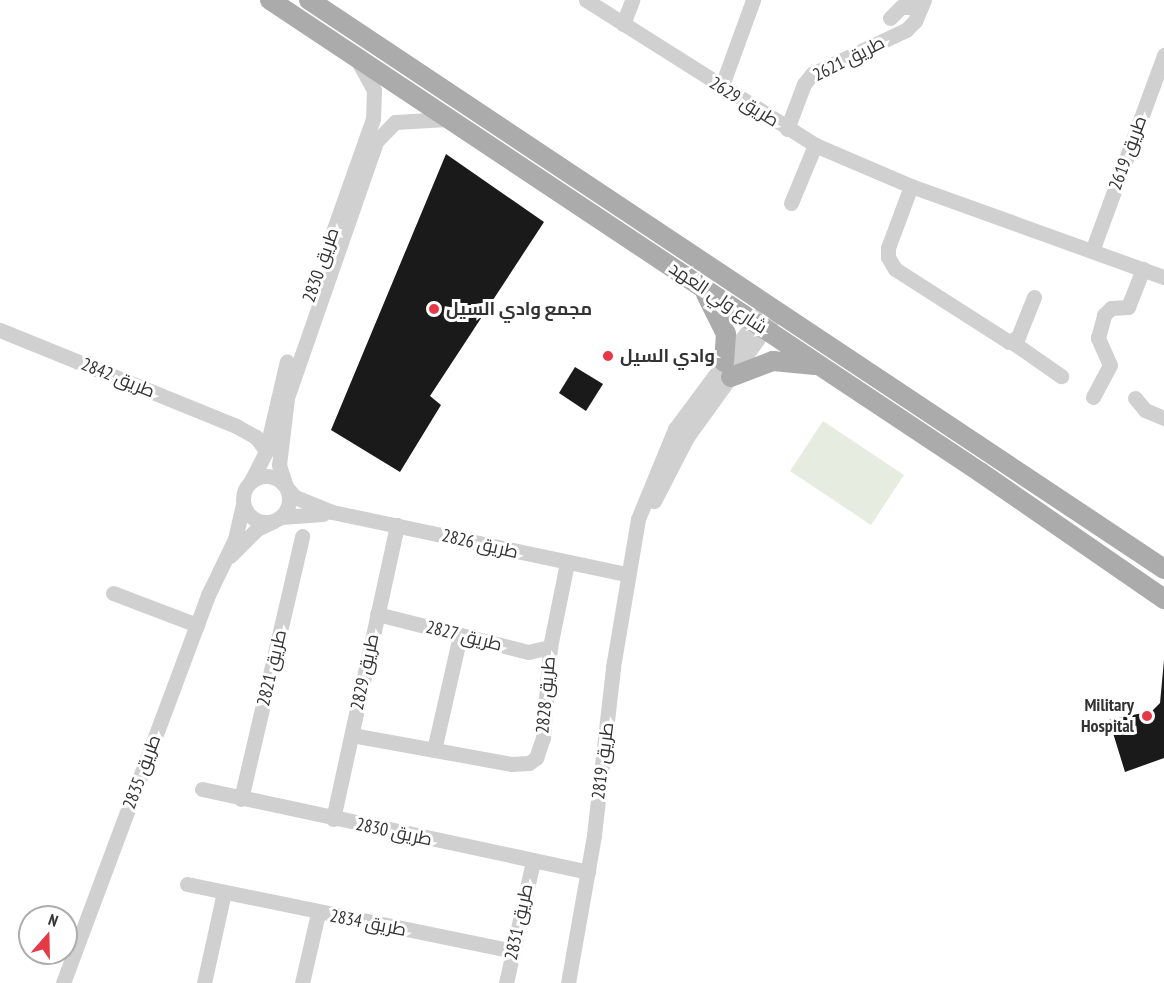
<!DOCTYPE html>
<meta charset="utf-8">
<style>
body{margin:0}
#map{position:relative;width:1164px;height:983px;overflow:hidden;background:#fff;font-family:"PT Sans Narrow",Cairo,sans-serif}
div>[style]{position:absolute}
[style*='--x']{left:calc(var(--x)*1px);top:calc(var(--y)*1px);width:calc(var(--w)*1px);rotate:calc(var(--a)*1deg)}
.green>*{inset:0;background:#e6ecdf}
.building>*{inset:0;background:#1a1a1a}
.minor>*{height:15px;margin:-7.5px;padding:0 7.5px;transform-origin:7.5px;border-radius:7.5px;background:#d0d0d0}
.minor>.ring{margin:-7.5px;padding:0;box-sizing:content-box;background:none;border:15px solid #d0d0d0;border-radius:50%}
.major>*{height:20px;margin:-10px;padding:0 10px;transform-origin:10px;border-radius:10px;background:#ababab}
.dots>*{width:16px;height:16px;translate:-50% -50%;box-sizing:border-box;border:3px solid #fff;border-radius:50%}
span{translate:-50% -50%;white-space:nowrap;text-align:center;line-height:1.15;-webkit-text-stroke:6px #fff;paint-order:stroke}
.street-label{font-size:18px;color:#333}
.poi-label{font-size:18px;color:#333;font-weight:700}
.left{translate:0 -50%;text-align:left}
.right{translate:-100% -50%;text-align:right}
.north{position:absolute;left:18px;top:905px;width:60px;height:60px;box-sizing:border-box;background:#fff;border:2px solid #adadad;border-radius:50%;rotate:20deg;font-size:16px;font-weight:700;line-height:24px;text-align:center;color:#333}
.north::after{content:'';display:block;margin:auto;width:21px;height:27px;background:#e63946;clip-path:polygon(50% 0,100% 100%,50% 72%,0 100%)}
</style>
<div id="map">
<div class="green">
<i style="clip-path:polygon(823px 421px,904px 475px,871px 525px,790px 471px)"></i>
</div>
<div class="building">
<i style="clip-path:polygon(446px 154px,544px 222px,430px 396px,441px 405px,400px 472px,331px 430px)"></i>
<i style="clip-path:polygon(575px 367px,603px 384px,586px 411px,559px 393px)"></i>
<i style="clip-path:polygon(1164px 660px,1164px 758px,1125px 772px,1109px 720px,1152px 711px,1160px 703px)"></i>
</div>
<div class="minor">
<i style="--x:586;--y:0;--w:271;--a:32.3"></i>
<i style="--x:815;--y:145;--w:104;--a:23.1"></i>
<i style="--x:911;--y:186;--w:269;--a:19.8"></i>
<i style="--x:890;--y:18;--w:16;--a:-45"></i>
<i style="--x:901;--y:7;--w:20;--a:0"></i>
<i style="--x:623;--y:24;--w:26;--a:-69"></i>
<i style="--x:721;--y:88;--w:94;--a:-70"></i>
<i style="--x:447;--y:119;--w:52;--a:176.7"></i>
<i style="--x:395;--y:122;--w:28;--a:134"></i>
<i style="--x:376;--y:142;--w:271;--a:109.2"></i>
<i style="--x:287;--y:398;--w:67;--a:96.8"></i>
<i style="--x:279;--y:465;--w:23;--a:72"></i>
<i style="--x:286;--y:487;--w:13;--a:48"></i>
<i style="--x:295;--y:497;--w:40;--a:22"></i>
<i style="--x:332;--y:512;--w:301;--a:11.9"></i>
<i style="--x:787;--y:129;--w:48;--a:-69.3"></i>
<i style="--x:804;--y:84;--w:13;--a:-51"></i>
<i style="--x:812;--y:74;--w:104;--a:-25.1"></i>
<i style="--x:906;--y:30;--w:13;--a:-45"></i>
<i style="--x:915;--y:21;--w:23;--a:-67"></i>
<i style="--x:911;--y:186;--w:66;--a:110.4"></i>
<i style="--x:888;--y:248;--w:9;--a:90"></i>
<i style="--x:888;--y:257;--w:14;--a:60"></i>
<i style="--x:895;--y:269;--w:135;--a:32.6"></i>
<i style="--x:1009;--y:342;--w:10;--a:-29"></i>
<i style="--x:1018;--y:337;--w:43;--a:-68.2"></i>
<i style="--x:791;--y:203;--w:63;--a:-67.5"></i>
<i style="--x:329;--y:243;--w:132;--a:-70.5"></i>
<i style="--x:373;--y:119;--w:29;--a:-88"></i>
<i style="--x:374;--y:90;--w:31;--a:-119"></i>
<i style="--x:1092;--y:251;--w:209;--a:-69.8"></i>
<i style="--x:0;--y:330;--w:255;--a:22.1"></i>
<i style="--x:236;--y:426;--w:23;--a:29"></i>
<i style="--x:256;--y:437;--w:17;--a:54"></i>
<i style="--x:1012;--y:342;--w:60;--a:34.8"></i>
<i style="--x:1093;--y:397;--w:36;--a:-62"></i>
<i style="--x:1110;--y:365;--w:30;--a:-114"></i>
<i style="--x:1098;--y:338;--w:24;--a:-75"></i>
<i style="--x:1104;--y:315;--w:10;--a:-45"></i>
<i style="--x:1111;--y:308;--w:17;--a:-3"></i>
<i style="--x:1128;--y:307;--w:41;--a:-68.5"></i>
<i style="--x:1135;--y:398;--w:16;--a:50"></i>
<i style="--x:1145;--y:410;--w:21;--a:23"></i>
<i class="ring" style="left:243px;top:476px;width:31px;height:31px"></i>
<i style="--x:251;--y:481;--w:34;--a:-63"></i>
<i style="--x:266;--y:451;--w:92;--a:-76.9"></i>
<i style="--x:654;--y:501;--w:72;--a:-62.7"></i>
<i style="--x:687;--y:437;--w:155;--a:-54.2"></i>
<i style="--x:281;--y:517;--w:42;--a:-4.1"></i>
<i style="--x:230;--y:556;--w:38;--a:-45"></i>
<i style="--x:257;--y:529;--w:17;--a:-25"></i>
<i style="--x:113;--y:593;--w:90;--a:20.9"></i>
<i style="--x:377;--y:614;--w:156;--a:14.1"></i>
<i style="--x:528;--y:652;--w:23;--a:-13"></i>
<i style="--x:352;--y:735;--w:162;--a:10.3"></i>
<i style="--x:511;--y:764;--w:18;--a:-3"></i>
<i style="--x:529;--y:763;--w:9;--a:-36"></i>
<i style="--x:536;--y:758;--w:21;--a:-71"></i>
<i style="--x:543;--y:738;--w:91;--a:-85.6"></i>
<i style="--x:550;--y:647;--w:86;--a:-78.6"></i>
<i style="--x:434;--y:750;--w:117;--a:-77.2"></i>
<i style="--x:202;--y:789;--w:395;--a:12.1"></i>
<i style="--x:241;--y:799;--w:270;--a:-76.9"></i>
<i style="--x:333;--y:819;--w:301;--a:-77.7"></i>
<i style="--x:187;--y:884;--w:333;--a:11.6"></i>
<i style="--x:63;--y:983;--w:414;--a:-69.5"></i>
<i style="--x:208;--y:595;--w:62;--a:-64.3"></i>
<i style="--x:235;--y:539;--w:35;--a:-77"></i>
<i style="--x:204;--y:983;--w:93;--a:-77.6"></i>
<i style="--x:302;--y:983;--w:72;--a:-77.1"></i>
<i style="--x:506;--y:983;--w:125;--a:-77.5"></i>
<i style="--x:568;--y:983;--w:150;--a:-80"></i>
<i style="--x:594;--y:835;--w:169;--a:-83.5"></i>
<i style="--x:613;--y:667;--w:150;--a:-80.4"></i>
<i style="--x:638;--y:519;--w:97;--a:-67.7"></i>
<i style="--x:675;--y:429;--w:156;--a:-53.4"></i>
</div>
<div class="major">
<i style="--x:270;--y:0;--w:853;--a:33.62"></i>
<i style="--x:980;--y:472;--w:224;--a:34.6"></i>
<i style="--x:309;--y:0;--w:1027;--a:33.64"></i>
<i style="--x:706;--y:294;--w:45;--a:63.4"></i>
<i style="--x:726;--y:334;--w:28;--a:94"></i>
<i style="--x:731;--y:377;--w:45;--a:-20.9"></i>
<i style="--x:773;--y:361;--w:42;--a:5.4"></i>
</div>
<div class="dots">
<i style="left:434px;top:309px;background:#e63946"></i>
<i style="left:608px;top:356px;background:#e63946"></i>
<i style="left:1147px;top:716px;background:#e63946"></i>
</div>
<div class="street-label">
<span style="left:849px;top:59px;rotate:-27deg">طريق 2621</span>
<span style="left:744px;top:102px;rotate:32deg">طريق 2629</span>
<span style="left:1128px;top:153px;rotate:-70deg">طريق 2619</span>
<span style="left:321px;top:265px;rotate:-71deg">طريق 2830</span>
<span style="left:718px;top:298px;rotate:34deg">شارع ولي العهد</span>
<span style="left:118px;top:378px;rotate:22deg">طريق 2842</span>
<span style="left:480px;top:544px;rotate:13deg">طريق 2826</span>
<span style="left:464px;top:636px;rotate:14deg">طريق 2827</span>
<span style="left:272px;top:668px;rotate:-77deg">طريق 2821</span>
<span style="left:365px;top:672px;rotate:-78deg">طريق 2829</span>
<span style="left:546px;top:695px;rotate:-85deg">طريق 2828</span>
<span style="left:603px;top:761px;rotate:-83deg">طريق 2819</span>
<span style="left:142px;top:772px;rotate:-70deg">طريق 2835</span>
<span style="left:394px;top:832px;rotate:12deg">طريق 2830</span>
<span style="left:519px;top:922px;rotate:-78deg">طريق 2831</span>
<span style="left:368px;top:923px;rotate:11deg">طريق 2834</span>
</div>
<div class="poi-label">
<span class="left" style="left:446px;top:309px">مجمع وادي السيل</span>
<span class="left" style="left:620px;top:356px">وادي السيل</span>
<span class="right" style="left:1134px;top:716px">Military<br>Hospital</span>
</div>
<div class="north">N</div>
</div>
